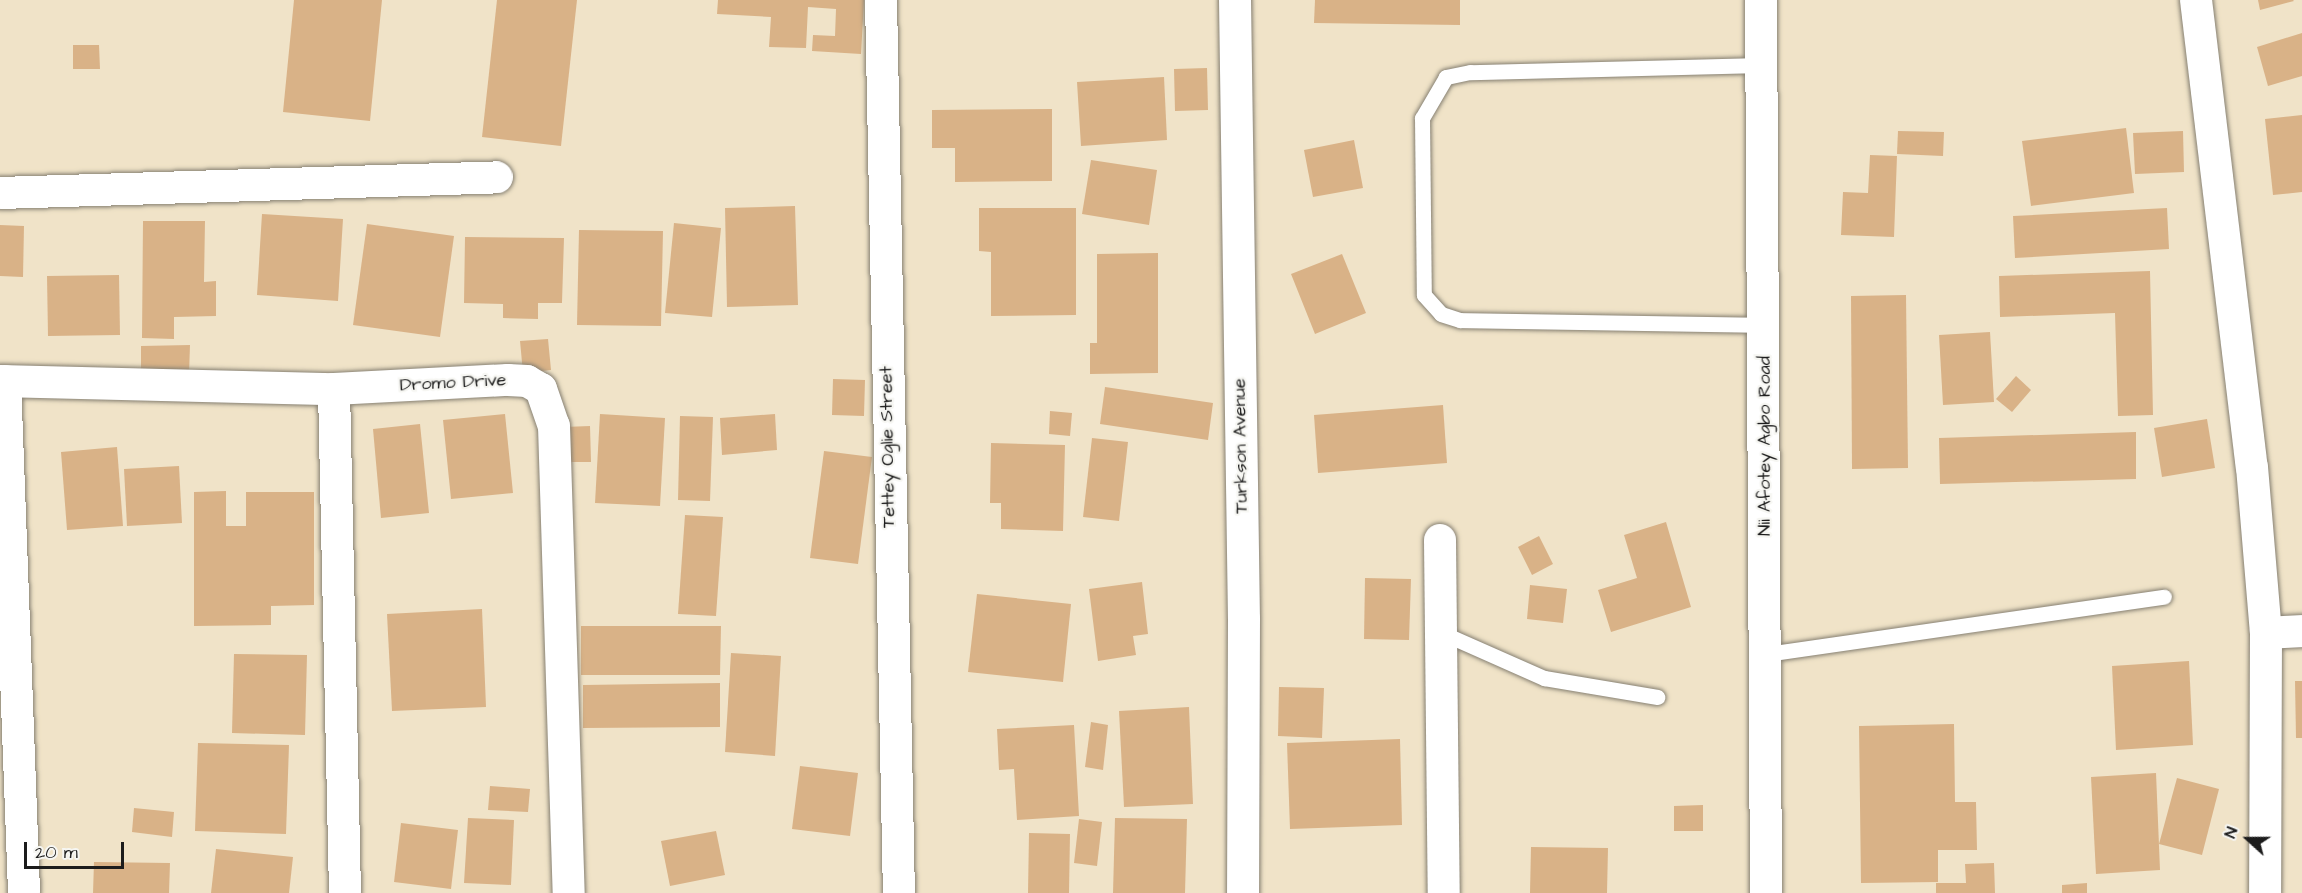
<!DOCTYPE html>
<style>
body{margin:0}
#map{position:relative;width:2302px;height:893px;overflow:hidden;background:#f0e3c8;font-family:"Architects Daughter",sans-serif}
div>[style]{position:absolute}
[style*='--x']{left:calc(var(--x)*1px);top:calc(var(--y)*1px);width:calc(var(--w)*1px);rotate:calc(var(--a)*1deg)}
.building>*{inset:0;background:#d9b287}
.roads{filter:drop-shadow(0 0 2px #868072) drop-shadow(0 0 2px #868072)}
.service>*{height:15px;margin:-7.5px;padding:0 7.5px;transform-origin:7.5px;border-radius:7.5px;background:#fff}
.minor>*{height:32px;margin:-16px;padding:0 16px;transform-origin:16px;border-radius:16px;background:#fff}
span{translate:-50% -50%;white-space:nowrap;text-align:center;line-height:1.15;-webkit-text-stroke:4.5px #f6f6f2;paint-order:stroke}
.street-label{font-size:18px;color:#1c1c1c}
.north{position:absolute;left:2218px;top:809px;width:60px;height:60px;-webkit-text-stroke:4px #f6f6f2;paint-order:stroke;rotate:291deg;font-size:16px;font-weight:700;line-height:24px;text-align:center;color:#1c1c1c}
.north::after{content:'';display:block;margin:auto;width:21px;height:27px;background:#1c1c1c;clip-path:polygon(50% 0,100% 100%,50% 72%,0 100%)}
.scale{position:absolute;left:24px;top:842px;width:100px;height:27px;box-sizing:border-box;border:3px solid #1c1c1c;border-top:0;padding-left:8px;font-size:18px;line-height:21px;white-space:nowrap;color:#1c1c1c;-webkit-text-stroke:4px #f6f6f2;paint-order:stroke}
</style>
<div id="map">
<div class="building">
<i style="clip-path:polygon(294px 0,382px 0,370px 121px,283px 112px)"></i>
<i style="clip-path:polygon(497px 0,577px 0,561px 146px,482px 137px)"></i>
<i style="clip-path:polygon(718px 0,864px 0,861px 54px,812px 51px,813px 35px,835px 36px,836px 9px,808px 7px,806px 48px,769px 47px,771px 17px,717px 14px)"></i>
<i style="clip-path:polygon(1315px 0,1460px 0,1460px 25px,1314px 23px)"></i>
<i style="clip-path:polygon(2258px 0,2293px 0,2294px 1px,2260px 10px)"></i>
<i style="clip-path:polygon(2302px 33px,2302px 76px,2268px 86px,2257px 47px)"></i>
<i style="clip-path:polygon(73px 45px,99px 45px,100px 69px,73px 69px)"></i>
<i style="clip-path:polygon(1207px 68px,1208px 110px,1175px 111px,1174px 69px)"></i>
<i style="clip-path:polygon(1164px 77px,1167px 140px,1081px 146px,1077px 82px)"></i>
<i style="clip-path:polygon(1052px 109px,1052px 181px,955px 182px,955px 148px,932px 148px,932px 110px)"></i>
<i style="clip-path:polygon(2302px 115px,2302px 192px,2273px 195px,2265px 119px)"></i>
<i style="clip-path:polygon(2126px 128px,2134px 193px,2031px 206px,2022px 141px)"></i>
<i style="clip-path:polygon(1898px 131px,1944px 132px,1943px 156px,1897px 154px)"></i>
<i style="clip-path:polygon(2183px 131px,2184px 172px,2135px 174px,2133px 133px)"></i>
<i style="clip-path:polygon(1354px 140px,1363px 188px,1313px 197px,1304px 150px)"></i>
<i style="clip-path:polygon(1870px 155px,1897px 156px,1894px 237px,1841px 235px,1843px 192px,1868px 193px)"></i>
<i style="clip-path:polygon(1091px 160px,1157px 170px,1149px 225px,1082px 214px)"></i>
<i style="clip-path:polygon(795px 206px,798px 305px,727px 307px,725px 208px)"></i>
<i style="clip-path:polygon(979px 208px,1076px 208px,1076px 315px,991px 316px,991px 252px,979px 251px)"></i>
<i style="clip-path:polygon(2167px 208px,2169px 249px,2015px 258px,2013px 216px)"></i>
<i style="clip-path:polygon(262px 214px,343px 219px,338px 301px,257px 295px)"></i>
<i style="clip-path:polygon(143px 221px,205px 221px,204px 282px,216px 281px,216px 316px,174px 317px,174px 339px,142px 338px)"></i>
<i style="clip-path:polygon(674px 223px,721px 228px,712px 317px,665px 313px)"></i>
<i style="clip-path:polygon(367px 224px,454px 236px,440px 337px,353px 325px)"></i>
<i style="clip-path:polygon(0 225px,24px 226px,23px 277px,0 276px)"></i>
<i style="clip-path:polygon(579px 230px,663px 231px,661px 326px,577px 325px)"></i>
<i style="clip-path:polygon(465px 237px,564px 238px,562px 303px,538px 303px,538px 319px,503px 318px,503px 304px,464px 303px)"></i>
<i style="clip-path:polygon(1158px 253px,1158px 373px,1090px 374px,1090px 343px,1097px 343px,1097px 254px)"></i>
<i style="clip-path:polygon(1342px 254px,1366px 313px,1315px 334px,1291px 274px)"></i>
<i style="clip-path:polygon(2150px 271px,2153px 415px,2118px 416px,2115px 313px,2000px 317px,1999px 276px)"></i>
<i style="clip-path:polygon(119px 275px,120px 335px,48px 336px,47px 276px)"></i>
<i style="clip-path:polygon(1906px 295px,1908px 468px,1852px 469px,1851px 296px)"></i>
<i style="clip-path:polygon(1990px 332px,1994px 402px,1943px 405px,1939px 335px)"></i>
<i style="clip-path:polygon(548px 339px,551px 370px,523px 373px,520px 341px)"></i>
<i style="clip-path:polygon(190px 345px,189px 374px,141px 374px,141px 346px)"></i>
<i style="clip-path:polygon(2016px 376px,2031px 390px,2012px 412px,1996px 399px)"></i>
<i style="clip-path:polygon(833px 379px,865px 380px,864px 416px,832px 415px)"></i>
<i style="clip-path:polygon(1105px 387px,1213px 403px,1208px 440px,1100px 424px)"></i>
<i style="clip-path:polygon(1443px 405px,1447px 463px,1318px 473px,1314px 415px)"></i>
<i style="clip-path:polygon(1050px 411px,1072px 413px,1070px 436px,1049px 434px)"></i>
<i style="clip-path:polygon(505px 414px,513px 493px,451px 499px,443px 420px)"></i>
<i style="clip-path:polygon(600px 414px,665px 418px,660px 506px,595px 503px)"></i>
<i style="clip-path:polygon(775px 414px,777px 450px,722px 455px,720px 418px)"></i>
<i style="clip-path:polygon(680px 416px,713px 417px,710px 501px,678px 500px)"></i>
<i style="clip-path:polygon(2207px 419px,2215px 468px,2162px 477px,2154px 428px)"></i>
<i style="clip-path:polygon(420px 424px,429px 513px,381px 518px,373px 429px)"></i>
<i style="clip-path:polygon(590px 426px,591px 462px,565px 462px,564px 427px)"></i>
<i style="clip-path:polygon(2136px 432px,2136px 479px,1940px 484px,1939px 438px)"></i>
<i style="clip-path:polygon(1092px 438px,1128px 442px,1119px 521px,1083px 517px)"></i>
<i style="clip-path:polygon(991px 443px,1065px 445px,1063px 531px,1001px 529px,1001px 503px,990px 503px)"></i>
<i style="clip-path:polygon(117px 447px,123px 526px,67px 530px,61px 452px)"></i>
<i style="clip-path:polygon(824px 451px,872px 457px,858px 564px,810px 558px)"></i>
<i style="clip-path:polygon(179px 466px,182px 523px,127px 526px,124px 469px)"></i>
<i style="clip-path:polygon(226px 491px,226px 526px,246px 526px,246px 492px,314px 492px,314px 605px,271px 606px,271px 625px,194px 626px,194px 492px)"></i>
<i style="clip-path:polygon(685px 515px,723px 517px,716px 616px,678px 614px)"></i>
<i style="clip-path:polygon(1666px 522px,1691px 607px,1611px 632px,1598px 590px,1637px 578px,1624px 535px)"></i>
<i style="clip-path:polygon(1539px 536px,1553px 564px,1532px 575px,1518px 547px)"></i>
<i style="clip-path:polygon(1365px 578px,1411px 579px,1409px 640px,1364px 639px)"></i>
<i style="clip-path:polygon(1142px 582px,1148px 634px,1133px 636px,1136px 655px,1098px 661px,1089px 589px)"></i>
<i style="clip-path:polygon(1530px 585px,1567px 589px,1563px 623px,1527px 619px)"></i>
<i style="clip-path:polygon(977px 594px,1071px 604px,1063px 682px,968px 672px)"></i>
<i style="clip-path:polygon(482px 609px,486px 707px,392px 711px,387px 614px)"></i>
<i style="clip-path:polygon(581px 626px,721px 626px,720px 675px,581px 675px)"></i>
<i style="clip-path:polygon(731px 653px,781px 656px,775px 756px,725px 752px)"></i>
<i style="clip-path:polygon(234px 654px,307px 655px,305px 735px,232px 733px)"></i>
<i style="clip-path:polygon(2189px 661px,2193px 745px,2116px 750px,2112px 666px)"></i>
<i style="clip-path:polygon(2295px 681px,2302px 681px,2302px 738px,2296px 738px)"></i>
<i style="clip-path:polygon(720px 683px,720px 727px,583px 728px,583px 685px)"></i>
<i style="clip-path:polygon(1279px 687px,1324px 688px,1322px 738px,1278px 736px)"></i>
<i style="clip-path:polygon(1189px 707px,1193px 804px,1124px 807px,1119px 711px)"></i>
<i style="clip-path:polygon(1091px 722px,1108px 725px,1103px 770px,1085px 767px)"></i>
<i style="clip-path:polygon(1954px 724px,1955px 802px,1976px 802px,1977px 850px,1938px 850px,1938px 882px,1861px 883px,1859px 726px)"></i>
<i style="clip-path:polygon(1074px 725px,1079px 816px,1017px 820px,1014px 769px,999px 770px,997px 729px)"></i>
<i style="clip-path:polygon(1400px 739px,1402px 825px,1290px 829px,1287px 743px)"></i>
<i style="clip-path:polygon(198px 743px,289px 745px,286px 834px,195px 831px)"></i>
<i style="clip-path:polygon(800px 766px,858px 773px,850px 836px,792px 829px)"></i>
<i style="clip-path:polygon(2156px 773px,2160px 870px,2096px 874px,2091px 777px)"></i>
<i style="clip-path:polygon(2177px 778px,2219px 789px,2202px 855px,2159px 844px)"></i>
<i style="clip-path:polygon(490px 786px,530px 789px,528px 812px,488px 810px)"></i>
<i style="clip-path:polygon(1703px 805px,1703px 831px,1674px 831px,1674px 806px)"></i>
<i style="clip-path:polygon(134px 808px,174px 812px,172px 837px,132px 832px)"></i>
<i style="clip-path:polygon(468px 818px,514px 820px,511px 885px,464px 883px)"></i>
<i style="clip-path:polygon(1115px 818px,1187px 819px,1185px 893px,1113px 893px)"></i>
<i style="clip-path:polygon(1079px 819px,1102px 822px,1097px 866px,1074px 863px)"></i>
<i style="clip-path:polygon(401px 823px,458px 830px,451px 889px,394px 882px)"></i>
<i style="clip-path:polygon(716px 831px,725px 875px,670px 886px,661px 841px)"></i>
<i style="clip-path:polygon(1029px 833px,1070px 834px,1069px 893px,1028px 893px)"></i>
<i style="clip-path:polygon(1531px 847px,1608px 848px,1607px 893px,1530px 893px)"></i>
<i style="clip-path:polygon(216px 849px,293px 857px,289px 893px,211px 893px)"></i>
<i style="clip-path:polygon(94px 862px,170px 863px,169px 893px,93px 893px)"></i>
<i style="clip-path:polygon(1994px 863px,1995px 893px,1936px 893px,1936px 883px,1966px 883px,1965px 864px)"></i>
<i style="clip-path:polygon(2087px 883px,2087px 893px,2062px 893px,2062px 885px)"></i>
</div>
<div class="roads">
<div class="service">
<i style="--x:1762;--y:65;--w:292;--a:178.6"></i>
<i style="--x:1470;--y:72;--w:25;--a:168"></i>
<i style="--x:1446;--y:77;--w:48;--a:120.3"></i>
<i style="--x:1422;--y:118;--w:177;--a:89.4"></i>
<i style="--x:1424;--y:295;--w:25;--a:48"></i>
<i style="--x:1441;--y:314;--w:20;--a:18"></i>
<i style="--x:1460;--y:320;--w:304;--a:0.9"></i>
<i style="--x:1440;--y:632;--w:114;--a:23.9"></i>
<i style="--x:1544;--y:678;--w:115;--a:9.5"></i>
<i style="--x:1766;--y:654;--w:402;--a:-8.2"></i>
</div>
<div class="minor">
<i style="--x:881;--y:0;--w:893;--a:88.85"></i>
<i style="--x:1235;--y:0;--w:619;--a:89.17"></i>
<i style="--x:1244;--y:619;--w:274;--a:90.2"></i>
<i style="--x:1761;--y:0;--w:893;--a:89.68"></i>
<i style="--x:2196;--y:0;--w:470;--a:83.2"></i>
<i style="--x:2252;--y:467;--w:167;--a:85.2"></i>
<i style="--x:2266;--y:633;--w:260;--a:90.2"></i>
<i style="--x:0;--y:193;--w:497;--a:-1.8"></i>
<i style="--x:0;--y:381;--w:334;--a:1.4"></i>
<i style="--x:334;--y:389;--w:174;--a:-3"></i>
<i style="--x:508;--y:380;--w:19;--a:3"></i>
<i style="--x:527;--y:381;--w:16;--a:30"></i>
<i style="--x:541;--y:389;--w:39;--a:71"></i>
<i style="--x:554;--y:426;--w:467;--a:88.2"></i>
<i style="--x:5;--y:381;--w:512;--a:87.87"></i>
<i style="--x:334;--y:389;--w:504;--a:88.75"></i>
<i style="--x:1440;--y:540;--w:353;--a:89.4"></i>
<i style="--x:2266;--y:633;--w:36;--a:-3"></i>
</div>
</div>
<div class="street-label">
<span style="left:453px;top:383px;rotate:-3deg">Dromo Drive</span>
<span style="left:1241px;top:446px;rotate:-91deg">Turkson Avenue</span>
<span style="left:1765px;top:446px;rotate:-90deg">Nii Afotey Agbo Road</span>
<span style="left:888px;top:447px;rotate:-91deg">Tettey Oglie Street</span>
</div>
<div class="north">N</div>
<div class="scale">20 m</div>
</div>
